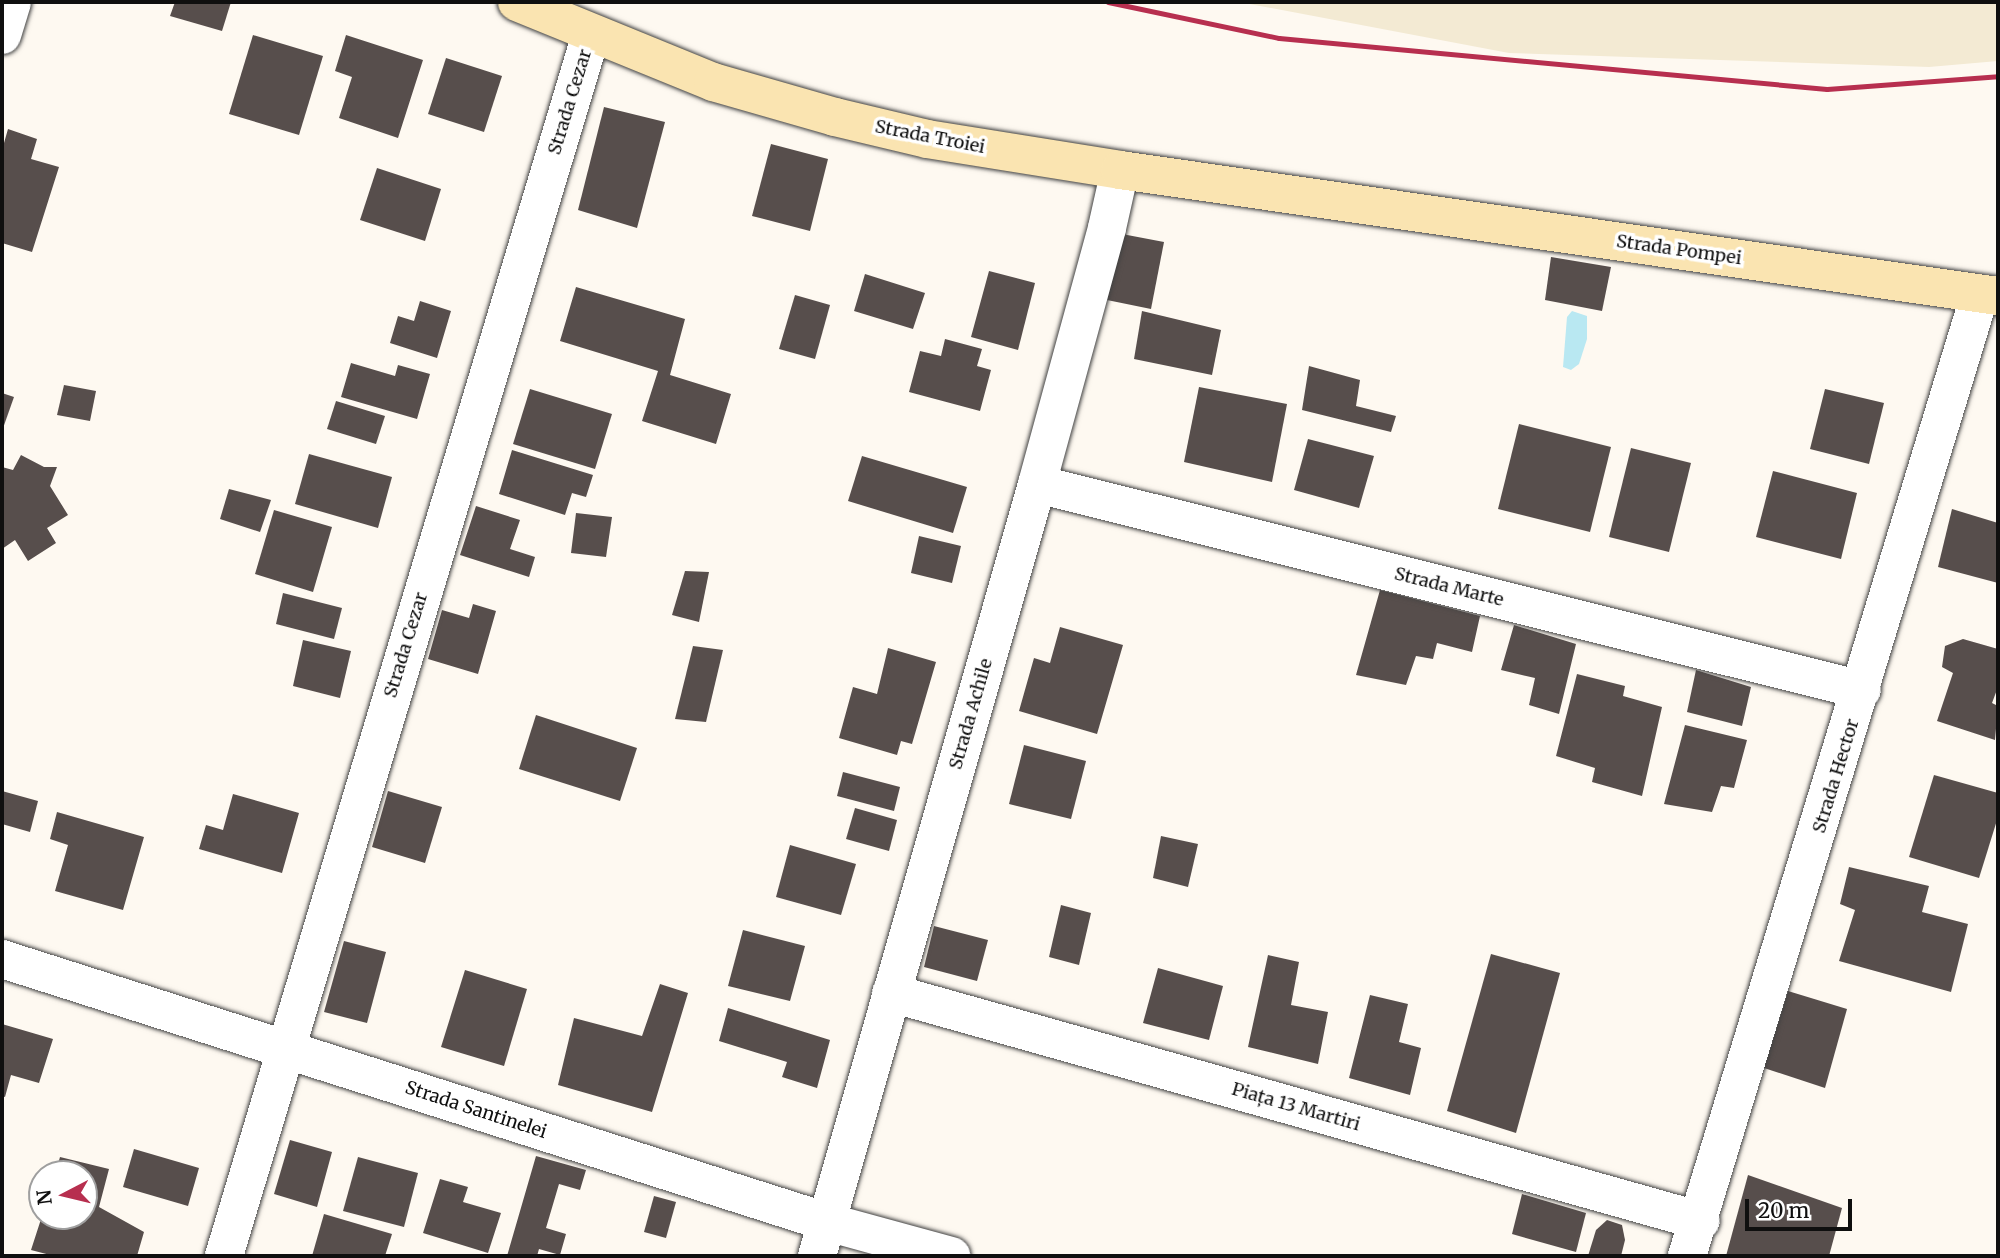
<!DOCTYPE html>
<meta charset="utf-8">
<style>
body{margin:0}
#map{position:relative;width:2000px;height:1258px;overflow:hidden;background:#fef9f1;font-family:Merriweather,serif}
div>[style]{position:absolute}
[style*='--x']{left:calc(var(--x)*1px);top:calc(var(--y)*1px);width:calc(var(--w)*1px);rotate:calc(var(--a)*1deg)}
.farmland>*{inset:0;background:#f3ead3}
.water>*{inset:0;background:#b9e8f2}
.building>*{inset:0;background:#574e4c}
.roads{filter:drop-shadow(0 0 2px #424242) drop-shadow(0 0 2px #424242)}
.minor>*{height:38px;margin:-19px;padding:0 19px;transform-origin:19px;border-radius:19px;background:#fff}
.secondary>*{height:38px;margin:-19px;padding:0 19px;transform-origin:19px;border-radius:19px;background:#fae4b1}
.rail>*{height:5px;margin:-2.5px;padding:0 2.5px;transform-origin:2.5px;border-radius:2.5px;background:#b72f4f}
span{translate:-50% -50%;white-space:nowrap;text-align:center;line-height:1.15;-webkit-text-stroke:7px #fff;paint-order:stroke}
.street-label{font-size:18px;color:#0f0f0f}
.frame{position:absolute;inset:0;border:4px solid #0f0f0f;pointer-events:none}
.north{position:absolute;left:28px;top:1160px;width:70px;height:70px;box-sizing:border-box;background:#fff;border:2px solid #9f9f9f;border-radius:50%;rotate:263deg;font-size:19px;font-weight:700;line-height:28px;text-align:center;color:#0f0f0f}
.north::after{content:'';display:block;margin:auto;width:24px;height:32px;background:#b72f4f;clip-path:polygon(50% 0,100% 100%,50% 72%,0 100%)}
.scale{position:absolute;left:1745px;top:1199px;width:107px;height:32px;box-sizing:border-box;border:4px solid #0f0f0f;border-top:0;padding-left:9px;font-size:21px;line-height:24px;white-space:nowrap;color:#0f0f0f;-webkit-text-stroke:5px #fff;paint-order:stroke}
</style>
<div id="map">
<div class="farmland">
<i style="clip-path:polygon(1239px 2px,1998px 2px,1998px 61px,1929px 67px,1509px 53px)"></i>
</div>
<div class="water">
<i style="clip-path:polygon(1572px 311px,1587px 316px,1587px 339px,1579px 364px,1571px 370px,1563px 367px,1567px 317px)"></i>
</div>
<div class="building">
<i style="clip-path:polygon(175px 2px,231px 2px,222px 31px,170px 16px)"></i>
<i style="clip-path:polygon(253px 35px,323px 56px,299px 135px,229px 114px)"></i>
<i style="clip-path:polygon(346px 35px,423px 60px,398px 138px,339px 118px,352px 77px,335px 71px)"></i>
<i style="clip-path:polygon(446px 58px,502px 76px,484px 132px,428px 114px)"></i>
<i style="clip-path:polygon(604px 107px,665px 122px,637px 228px,578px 210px)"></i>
<i style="clip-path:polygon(8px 129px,37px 139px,31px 159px,59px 167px,32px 252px,2px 243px,2px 150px)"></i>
<i style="clip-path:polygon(771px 144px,828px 159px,810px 231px,752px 216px)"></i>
<i style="clip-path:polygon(377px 168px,441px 189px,425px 241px,360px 220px)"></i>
<i style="clip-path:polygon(1122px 234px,1164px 242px,1151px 309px,1107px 300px)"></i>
<i style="clip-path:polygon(1551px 257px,1611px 267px,1602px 311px,1545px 300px)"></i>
<i style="clip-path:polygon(989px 271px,1035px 283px,1018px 350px,971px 337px)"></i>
<i style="clip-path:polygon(865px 274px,925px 293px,913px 329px,854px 311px)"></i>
<i style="clip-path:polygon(576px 287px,685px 319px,670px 375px,731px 394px,716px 444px,642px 421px,658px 371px,560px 341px)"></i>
<i style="clip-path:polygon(795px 295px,830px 305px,815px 359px,779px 349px)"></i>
<i style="clip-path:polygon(420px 301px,451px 311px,437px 358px,390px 343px,398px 316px,414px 321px)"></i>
<i style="clip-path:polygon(1142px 311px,1221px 330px,1212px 375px,1134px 359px)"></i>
<i style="clip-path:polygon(945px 339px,982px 349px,977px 366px,991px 370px,980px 411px,909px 392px,920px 351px,941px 356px)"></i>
<i style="clip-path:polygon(351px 363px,395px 376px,398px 365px,430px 374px,417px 419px,341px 397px)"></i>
<i style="clip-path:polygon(1309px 366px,1360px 380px,1356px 406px,1396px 416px,1391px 432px,1302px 410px)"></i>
<i style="clip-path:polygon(64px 385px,96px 391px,90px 421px,57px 415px)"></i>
<i style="clip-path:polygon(1199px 387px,1287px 404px,1272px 482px,1184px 462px)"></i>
<i style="clip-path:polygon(530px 389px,612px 414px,595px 469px,513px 444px)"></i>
<i style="clip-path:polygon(1825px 389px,1884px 403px,1869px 464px,1810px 449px)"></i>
<i style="clip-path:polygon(2px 393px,14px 397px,2px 431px)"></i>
<i style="clip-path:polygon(336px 401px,385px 416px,376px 444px,327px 429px)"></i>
<i style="clip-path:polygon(1519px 424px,1611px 447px,1590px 532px,1498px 509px)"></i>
<i style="clip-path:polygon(1308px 439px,1374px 456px,1359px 508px,1294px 490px)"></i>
<i style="clip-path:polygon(1631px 448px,1691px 463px,1669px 552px,1609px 537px)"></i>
<i style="clip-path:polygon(512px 450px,593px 475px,586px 497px,572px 493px,565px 515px,499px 494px)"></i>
<i style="clip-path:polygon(309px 454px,392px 477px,378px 528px,295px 504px)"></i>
<i style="clip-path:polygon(21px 455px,44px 467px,57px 467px,50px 486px,68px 515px,47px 528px,56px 543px,28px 561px,15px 540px,2px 549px,2px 467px,13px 470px)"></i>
<i style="clip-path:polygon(862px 456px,967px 487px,953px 533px,848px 501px)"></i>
<i style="clip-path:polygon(1773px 471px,1857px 493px,1841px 559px,1756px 537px)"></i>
<i style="clip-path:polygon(229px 489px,271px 500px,260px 532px,220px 519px)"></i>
<i style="clip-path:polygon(476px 506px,520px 520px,510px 549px,535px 557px,529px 577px,460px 555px)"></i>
<i style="clip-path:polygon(1952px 509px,1998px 523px,1998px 583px,1938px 567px)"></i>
<i style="clip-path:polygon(274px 510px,332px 527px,313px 592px,255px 574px)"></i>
<i style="clip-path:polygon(576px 513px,612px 517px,606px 557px,571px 553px)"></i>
<i style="clip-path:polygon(919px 536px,961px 546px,952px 583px,911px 573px)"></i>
<i style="clip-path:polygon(685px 571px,709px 572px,699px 622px,672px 615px)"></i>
<i style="clip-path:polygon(1380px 590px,1480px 616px,1472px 652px,1437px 643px,1433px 659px,1416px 656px,1406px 685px,1356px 675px)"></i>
<i style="clip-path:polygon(283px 593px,342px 608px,334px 639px,276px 624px)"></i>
<i style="clip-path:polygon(473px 604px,496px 611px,478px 674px,428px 659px,442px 610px,469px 618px)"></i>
<i style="clip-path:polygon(1514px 625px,1576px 644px,1559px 714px,1529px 705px,1535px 678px,1501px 670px)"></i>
<i style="clip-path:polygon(1060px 627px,1123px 645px,1097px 734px,1019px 711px,1034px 658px,1050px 663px)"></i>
<i style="clip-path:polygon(1963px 639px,1998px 649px,1998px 687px,1992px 703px,1998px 706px,1995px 740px,1937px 721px,1953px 673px,1942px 667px,1945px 646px)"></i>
<i style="clip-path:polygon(303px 640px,351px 651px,340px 698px,293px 686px)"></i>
<i style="clip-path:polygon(693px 646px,723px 650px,706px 722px,675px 719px)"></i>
<i style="clip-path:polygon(888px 648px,936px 662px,912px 744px,901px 741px,897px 755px,839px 738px,853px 687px,877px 694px)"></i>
<i style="clip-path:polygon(1696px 670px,1751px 687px,1742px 726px,1687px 712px)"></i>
<i style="clip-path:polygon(1577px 674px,1625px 686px,1623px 696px,1662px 707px,1642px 796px,1592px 782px,1595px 768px,1556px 756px)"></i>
<i style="clip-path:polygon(536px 715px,637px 748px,620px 801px,519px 769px)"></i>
<i style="clip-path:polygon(1685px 725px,1747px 740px,1734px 788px,1721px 786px,1712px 812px,1664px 804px)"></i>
<i style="clip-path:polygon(1024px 745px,1086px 761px,1071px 819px,1009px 804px)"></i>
<i style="clip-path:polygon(843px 772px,900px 787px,894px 811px,837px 796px)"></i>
<i style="clip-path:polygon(1934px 775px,1998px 793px,1998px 817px,1979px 878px,1909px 857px)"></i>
<i style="clip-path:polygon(2px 791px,38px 801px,30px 832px,2px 824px)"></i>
<i style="clip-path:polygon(388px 791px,442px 807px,425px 863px,372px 847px)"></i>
<i style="clip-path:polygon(233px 794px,299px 813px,282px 873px,199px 849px,206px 825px,223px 830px)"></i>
<i style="clip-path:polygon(855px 808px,897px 820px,889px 851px,846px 839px)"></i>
<i style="clip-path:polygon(57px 812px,144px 837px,123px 910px,55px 891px,68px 845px,50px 839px)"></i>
<i style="clip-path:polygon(1161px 836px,1198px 844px,1188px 887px,1153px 878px)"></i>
<i style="clip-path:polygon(790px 845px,856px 864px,841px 915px,776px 897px)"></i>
<i style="clip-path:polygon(1849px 867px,1929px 886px,1922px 912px,1968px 924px,1951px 992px,1839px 961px,1855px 910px,1840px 904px)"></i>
<i style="clip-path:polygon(1061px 905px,1091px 913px,1079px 965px,1049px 957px)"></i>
<i style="clip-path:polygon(934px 926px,988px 940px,977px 981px,924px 967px)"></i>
<i style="clip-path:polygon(743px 930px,805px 946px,790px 1001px,728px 986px)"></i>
<i style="clip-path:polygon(344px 941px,386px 952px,367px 1023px,324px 1012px)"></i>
<i style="clip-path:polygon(1491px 954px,1560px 973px,1516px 1133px,1447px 1111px)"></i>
<i style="clip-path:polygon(1268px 955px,1299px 962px,1291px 1005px,1328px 1012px,1318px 1064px,1248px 1047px)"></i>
<i style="clip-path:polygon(1158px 968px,1223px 986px,1209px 1040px,1143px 1023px)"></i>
<i style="clip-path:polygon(465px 970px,527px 989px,504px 1066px,441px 1047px)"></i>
<i style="clip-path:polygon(660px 984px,688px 993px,652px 1112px,558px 1085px,574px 1018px,642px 1036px)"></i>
<i style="clip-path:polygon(1788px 991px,1847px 1009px,1825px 1088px,1764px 1068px)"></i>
<i style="clip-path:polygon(1370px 995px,1408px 1004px,1399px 1042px,1421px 1048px,1410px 1095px,1349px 1078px)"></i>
<i style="clip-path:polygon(728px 1008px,830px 1040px,817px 1088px,782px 1077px,787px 1062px,719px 1041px)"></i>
<i style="clip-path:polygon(2px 1024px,53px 1039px,39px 1083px,11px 1075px,5px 1097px,2px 1096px)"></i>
<i style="clip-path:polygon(290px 1140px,332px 1152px,317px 1207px,274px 1194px)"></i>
<i style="clip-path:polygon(134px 1149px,199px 1168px,188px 1206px,123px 1187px)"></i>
<i style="clip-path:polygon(536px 1156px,586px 1170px,580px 1190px,559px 1184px,546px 1228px,566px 1234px,560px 1255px,539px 1249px,537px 1256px,507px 1256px)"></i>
<i style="clip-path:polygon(60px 1157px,109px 1169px,99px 1207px,144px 1232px,137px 1256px,54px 1256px,31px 1250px,42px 1216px,84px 1216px,84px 1174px,55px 1174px)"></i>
<i style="clip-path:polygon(358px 1157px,418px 1173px,404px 1227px,343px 1211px)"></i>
<i style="clip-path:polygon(1748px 1175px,1842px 1208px,1829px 1256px,1726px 1256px)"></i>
<i style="clip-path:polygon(440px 1179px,468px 1187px,463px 1202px,501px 1213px,488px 1253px,423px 1233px)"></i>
<i style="clip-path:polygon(1522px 1194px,1586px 1213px,1576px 1252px,1512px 1234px)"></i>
<i style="clip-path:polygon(654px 1196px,676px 1202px,666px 1238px,644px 1232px)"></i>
<i style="clip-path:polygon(324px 1214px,392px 1234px,385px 1256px,312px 1256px)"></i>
<i style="clip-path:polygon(1607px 1220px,1622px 1225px,1625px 1240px,1621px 1256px,1588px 1256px,1596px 1230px)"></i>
</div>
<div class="roads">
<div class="minor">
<i style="--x:2;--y:35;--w:34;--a:-73"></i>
<i style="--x:1037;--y:484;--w:850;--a:14.02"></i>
<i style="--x:2;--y:959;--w:866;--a:17.68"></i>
<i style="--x:827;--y:1222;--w:129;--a:15.3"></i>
<i style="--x:891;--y:993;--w:841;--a:15.72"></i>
<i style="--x:224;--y:1256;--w:1276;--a:-73.28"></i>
<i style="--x:817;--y:1256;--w:803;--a:-74.09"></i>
<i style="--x:1037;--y:484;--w:265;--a:-74.7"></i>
<i style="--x:1107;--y:228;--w:59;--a:-77.4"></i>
<i style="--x:1687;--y:1256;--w:1006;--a:-73.06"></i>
</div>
<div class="secondary">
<i style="--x:517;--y:2;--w:212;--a:22.2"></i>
<i style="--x:713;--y:82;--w:127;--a:16"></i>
<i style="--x:835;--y:117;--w:95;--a:13.4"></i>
<i style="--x:927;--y:139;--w:195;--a:9.1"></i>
<i style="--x:1120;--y:170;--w:887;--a:8.17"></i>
</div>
</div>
<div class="rail">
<i style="--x:1108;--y:2;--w:175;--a:11.9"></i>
<i style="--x:1279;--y:38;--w:550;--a:5.32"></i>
<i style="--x:1827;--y:89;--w:171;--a:-4.3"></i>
</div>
<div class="street-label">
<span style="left:570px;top:102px;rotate:-73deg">Strada Cezar</span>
<span style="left:930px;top:137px;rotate:11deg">Strada Troiei</span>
<span style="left:1679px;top:250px;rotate:8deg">Strada Pompei</span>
<span style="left:1449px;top:587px;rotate:14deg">Strada Marte</span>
<span style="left:406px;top:645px;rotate:-73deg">Strada Cezar</span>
<span style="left:971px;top:714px;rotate:-74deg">Strada Achile</span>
<span style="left:1836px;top:776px;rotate:-73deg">Strada Hector</span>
<span style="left:1296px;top:1107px;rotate:16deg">Piața 13 Martiri</span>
<span style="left:476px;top:1110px;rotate:18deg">Strada Santinelei</span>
</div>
<div class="frame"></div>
<div class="north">N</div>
<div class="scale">20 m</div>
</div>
